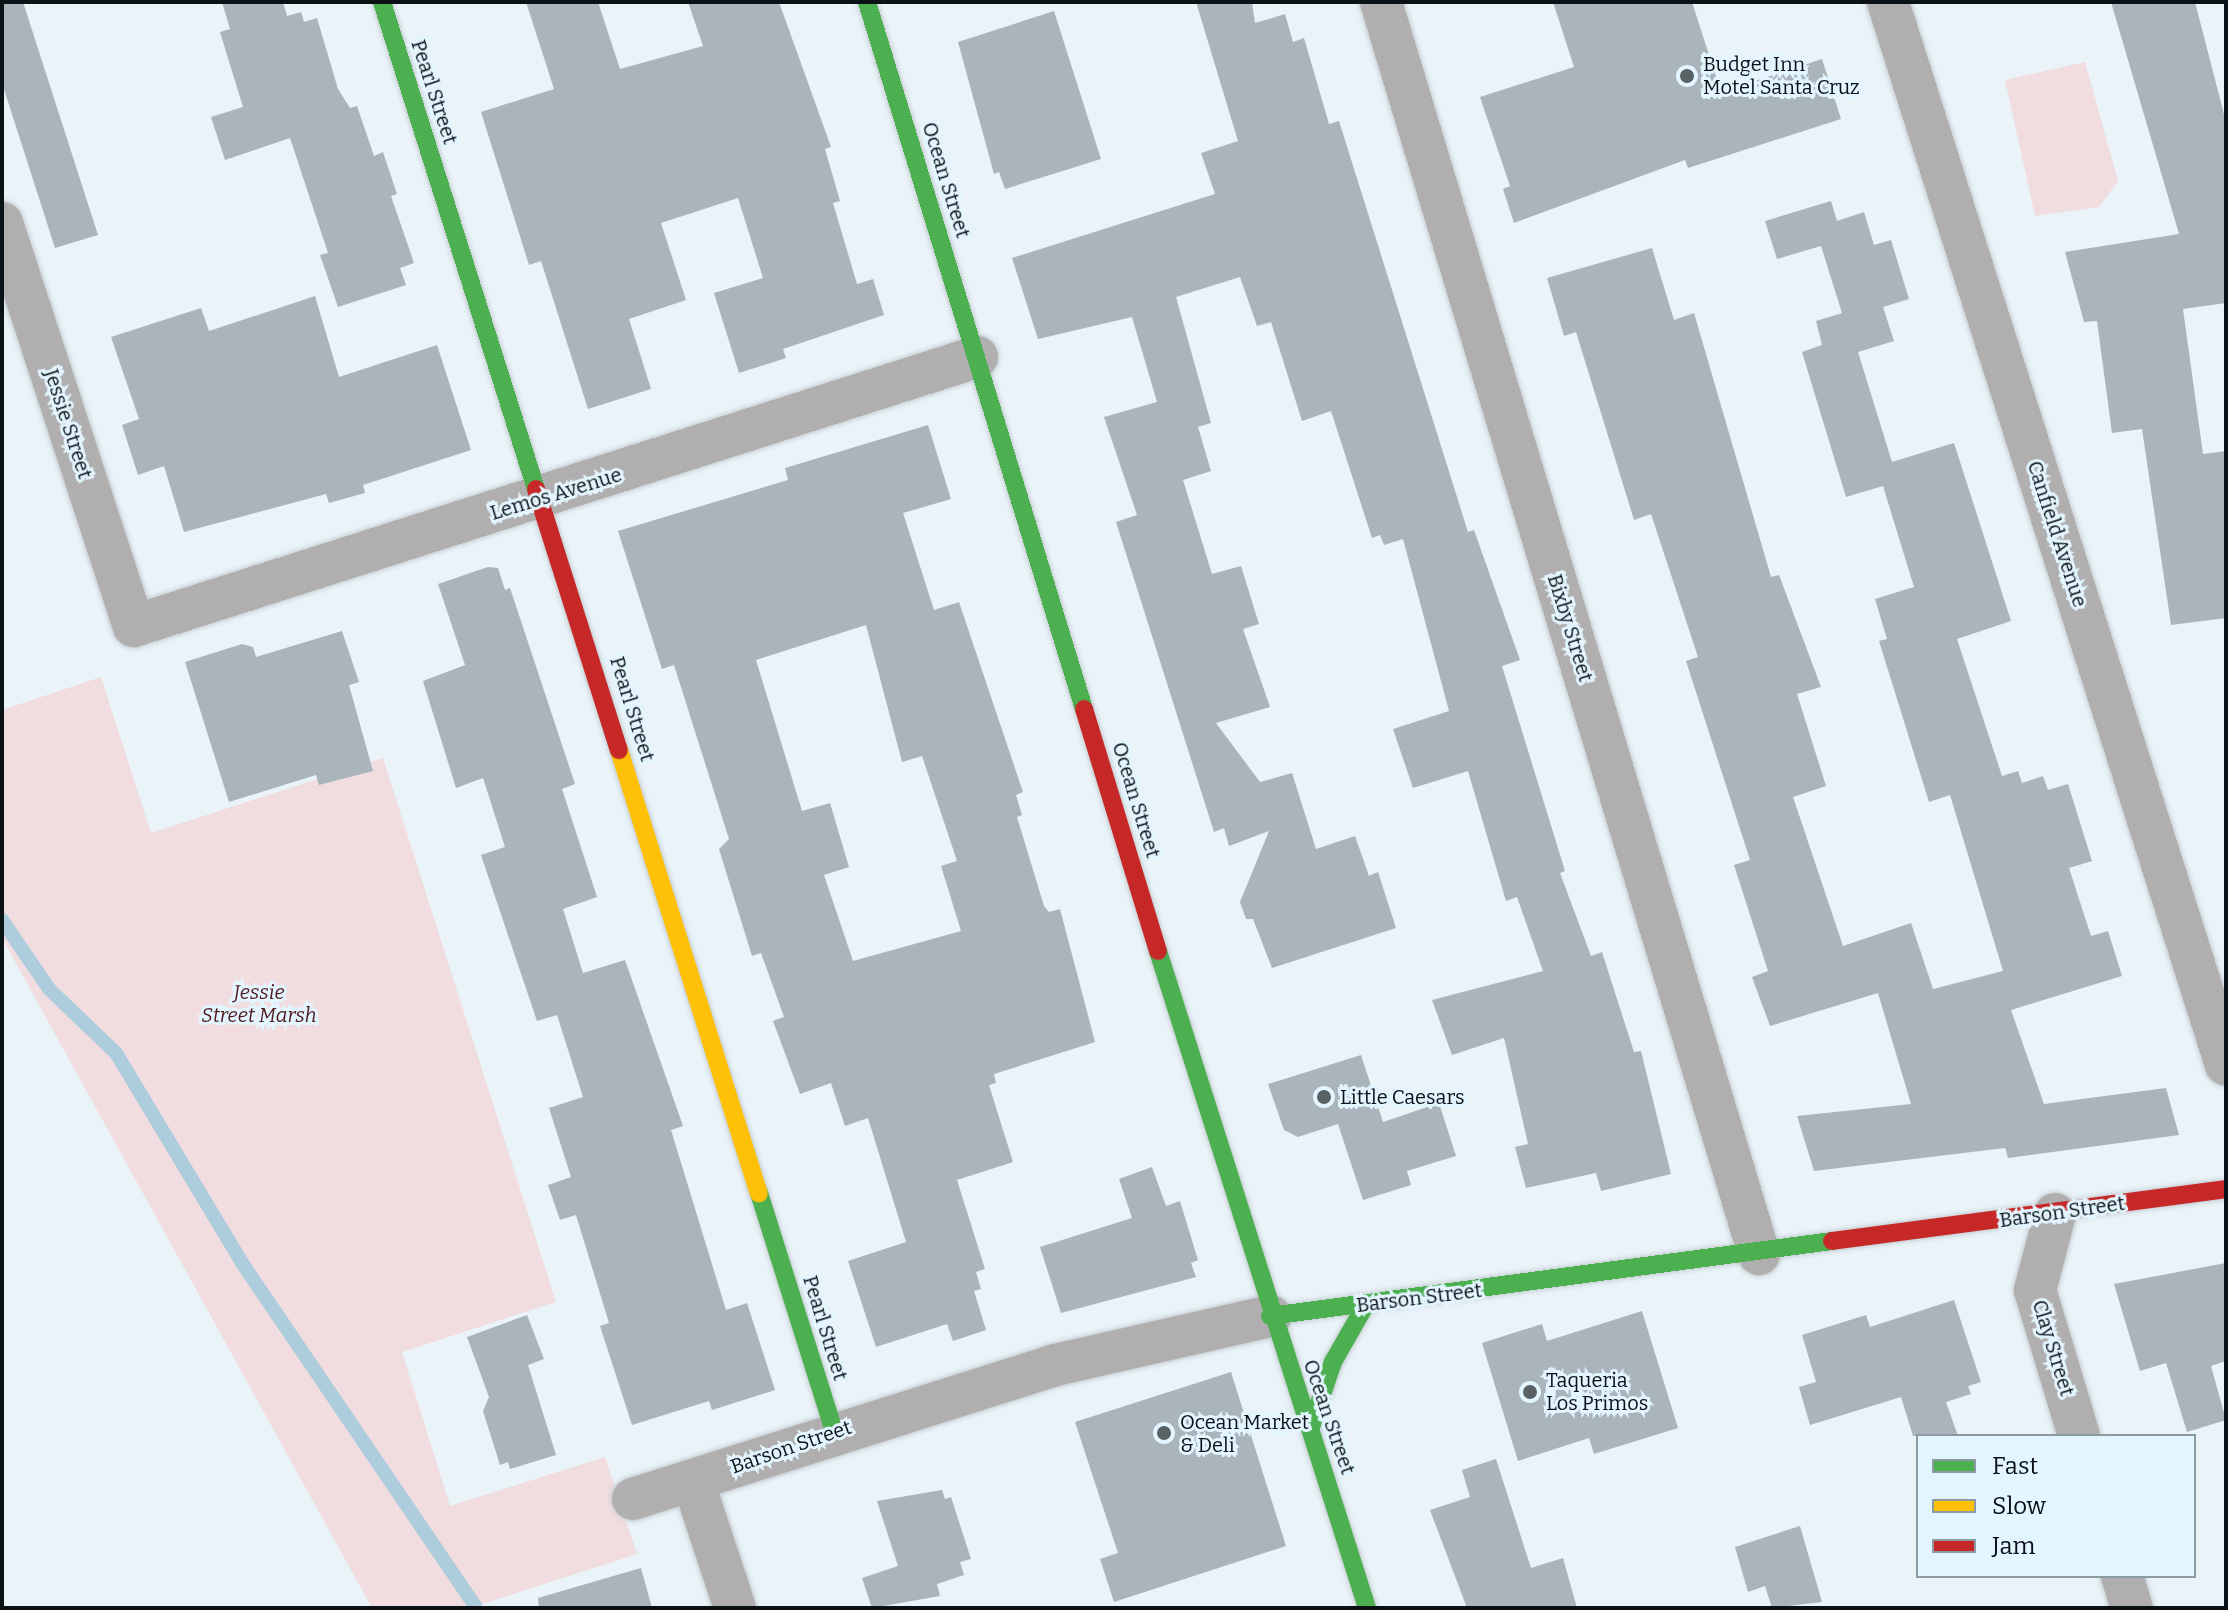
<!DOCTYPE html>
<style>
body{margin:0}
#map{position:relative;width:2228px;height:1610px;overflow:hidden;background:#e9f3f8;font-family:Bitter,serif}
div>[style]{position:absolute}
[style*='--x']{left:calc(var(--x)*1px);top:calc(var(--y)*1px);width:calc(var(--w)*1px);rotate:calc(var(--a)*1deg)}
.green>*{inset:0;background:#f1dddf}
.stream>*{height:14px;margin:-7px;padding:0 7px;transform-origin:7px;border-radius:7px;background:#adccdc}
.building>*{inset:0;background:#a9b5ba}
.roads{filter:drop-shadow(0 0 2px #c7ced2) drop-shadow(0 0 2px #c7ced2)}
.street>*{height:42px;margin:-21px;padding:0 21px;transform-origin:21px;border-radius:21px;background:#b0aeaf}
.fast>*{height:18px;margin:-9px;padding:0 9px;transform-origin:9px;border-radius:9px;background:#4caf50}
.slow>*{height:18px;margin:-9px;padding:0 9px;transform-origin:9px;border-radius:9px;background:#ffc107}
.jam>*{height:18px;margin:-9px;padding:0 9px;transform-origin:9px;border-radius:9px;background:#c62828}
.dots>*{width:22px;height:22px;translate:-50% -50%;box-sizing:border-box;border:4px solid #e3f5fe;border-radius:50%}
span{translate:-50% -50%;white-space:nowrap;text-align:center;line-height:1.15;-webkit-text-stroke:6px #e3f5fe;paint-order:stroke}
.poi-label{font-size:20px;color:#0a1215}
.left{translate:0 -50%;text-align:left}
.street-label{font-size:20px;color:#0a1215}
.park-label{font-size:20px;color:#511a1e;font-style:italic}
.frame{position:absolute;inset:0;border:4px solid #0a1215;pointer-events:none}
.legend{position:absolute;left:1916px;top:1434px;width:280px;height:144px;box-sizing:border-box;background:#e3f5fe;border:2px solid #8c9aa1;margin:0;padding:10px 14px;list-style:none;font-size:24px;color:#0a1215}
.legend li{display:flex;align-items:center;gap:16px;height:40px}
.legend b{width:40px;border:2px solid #8c9aa1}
</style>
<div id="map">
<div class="green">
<i style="clip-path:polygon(2085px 62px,2118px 181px,2099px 207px,2035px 216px,2005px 80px)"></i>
<i style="clip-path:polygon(101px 677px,151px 833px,383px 758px,556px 1302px,402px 1352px,450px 1506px,605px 1457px,637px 1554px,470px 1608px,372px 1608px,2px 938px,2px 710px)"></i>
</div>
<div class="stream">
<i style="--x:2;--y:920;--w:83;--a:55.7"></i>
<i style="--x:49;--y:989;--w:93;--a:43.7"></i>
<i style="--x:116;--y:1053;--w:245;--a:59"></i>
<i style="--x:242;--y:1263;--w:415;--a:55.8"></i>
</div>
<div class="building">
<i style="clip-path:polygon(2px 2px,23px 2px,98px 235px,55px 248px,2px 83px)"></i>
<i style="clip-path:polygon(222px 2px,283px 2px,287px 16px,301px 12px,304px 22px,317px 18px,338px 89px,350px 108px,357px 106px,374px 156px,383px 152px,397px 194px,391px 196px,414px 263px,400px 268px,406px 285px,338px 307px,320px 255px,328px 253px,290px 138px,225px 160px,211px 117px,243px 107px,220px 32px,230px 29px)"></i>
<i style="clip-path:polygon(526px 2px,598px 2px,620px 69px,703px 46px,688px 2px,779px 2px,831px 147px,825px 149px,840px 201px,833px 203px,857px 284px,873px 279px,884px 315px,783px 349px,786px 358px,739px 373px,714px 293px,763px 278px,738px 198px,661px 223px,686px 300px,629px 319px,651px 389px,588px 409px,541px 261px,529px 265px,481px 112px,554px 89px)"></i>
<i style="clip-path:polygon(1196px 2px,1252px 2px,1255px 23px,1285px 14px,1293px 42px,1304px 38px,1329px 124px,1339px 121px,1468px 532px,1474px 530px,1520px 660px,1502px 666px,1565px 871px,1560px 873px,1591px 956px,1602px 952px,1634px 1052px,1641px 1051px,1671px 1174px,1601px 1191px,1596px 1173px,1526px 1188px,1515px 1147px,1528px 1144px,1504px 1038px,1452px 1055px,1432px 1000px,1543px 971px,1517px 897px,1506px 901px,1468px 771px,1413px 788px,1393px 729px,1449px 711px,1403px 539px,1384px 545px,1380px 535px,1372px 538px,1331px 411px,1302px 421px,1271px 322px,1257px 326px,1240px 277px,1176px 297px,1211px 423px,1198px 427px,1211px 471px,1183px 480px,1212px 574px,1241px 566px,1259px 624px,1243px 629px,1270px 707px,1216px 723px,1260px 782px,1292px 773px,1316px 849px,1355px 836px,1369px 876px,1378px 872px,1396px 928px,1272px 968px,1253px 919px,1246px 919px,1240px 902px,1269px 831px,1229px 846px,1224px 828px,1214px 832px,1116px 522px,1137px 515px,1104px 417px,1157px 402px,1132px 317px,1038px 339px,1012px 258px,1215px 194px,1201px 153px,1238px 141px)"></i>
<i style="clip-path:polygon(1553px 2px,1692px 2px,1721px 92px,1822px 59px,1841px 119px,1688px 168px,1685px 160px,1514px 223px,1503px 189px,1510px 186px,1480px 97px,1574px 67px)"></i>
<i style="clip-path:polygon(2111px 2px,2195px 2px,2226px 122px,2226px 303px,2183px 309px,2203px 454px,2226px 451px,2226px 618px,2171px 625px,2142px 429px,2112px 433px,2097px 321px,2084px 322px,2065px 252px,2179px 234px)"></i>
<i style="clip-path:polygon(1054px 11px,1101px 159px,1005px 189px,999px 172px,994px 174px,958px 42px)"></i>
<i style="clip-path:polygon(1831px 201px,1837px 221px,1864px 212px,1874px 245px,1891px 240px,1909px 299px,1883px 307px,1894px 341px,1858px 352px,1892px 462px,1954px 443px,2011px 621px,1957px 639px,2002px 776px,2018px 771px,2022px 783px,2043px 776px,2048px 790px,2068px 784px,2092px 861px,2069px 868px,2091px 936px,2108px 931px,2122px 976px,2011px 1010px,2044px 1104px,2166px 1088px,2179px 1135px,2008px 1158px,2005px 1148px,1814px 1171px,1797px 1116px,1911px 1104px,1878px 993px,1770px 1026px,1752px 977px,1768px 971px,1734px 865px,1750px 860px,1686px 661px,1698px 657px,1651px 514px,1634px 520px,1576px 332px,1564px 336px,1547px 278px,1652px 248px,1674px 320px,1694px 313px,1771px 577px,1779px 575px,1821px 687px,1797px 694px,1826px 786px,1793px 797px,1843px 946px,1911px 923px,1933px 989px,2003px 971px,1950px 795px,1929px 802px,1879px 641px,1887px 639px,1875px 599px,1914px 587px,1883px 486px,1846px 497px,1802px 352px,1822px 345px,1816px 321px,1842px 313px,1821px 246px,1777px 259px,1765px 221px)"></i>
<i style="clip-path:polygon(315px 296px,339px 377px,437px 345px,471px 450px,363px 485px,365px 493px,329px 503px,326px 494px,184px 532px,164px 466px,138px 475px,122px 425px,139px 419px,111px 337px,201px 308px,209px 331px)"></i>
<i style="clip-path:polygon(evenodd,928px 425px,951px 499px,903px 513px,934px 610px,959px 602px,1023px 792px,1016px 795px,1022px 815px,1017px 817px,1044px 906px,1049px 912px,1060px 909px,1095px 1042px,994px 1074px,996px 1083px,989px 1085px,1013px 1162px,957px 1180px,985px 1269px,976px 1272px,981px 1289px,974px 1291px,986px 1330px,953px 1341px,947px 1324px,876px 1347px,848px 1261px,906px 1242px,868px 1118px,845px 1126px,831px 1083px,800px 1094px,773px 1021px,784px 1017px,761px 953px,752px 956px,719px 849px,729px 839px,674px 665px,662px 669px,618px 531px,788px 480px,785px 468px,928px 425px,866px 625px,902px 762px,922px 756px,957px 861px,941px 866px,961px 931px,853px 961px,824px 875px,849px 867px,830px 803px,802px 811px,756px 660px,866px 625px)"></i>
<i style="clip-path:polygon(488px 567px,498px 568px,505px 590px,510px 588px,575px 784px,562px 789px,597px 897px,563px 909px,583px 973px,625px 960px,683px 1126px,671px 1130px,726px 1310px,747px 1303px,775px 1390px,712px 1410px,709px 1401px,632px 1425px,600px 1326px,609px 1323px,576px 1215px,560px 1220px,548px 1185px,571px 1177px,549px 1108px,583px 1097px,557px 1015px,537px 1021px,481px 855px,505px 847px,483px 778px,456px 788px,423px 681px,465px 665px,438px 584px)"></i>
<i style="clip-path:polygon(342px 631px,359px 682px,349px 685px,373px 771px,319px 785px,316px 775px,229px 802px,185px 662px,242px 644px,253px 647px,256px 657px)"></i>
<i style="clip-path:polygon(1361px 1055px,1383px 1122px,1439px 1103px,1456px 1156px,1407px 1171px,1411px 1185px,1363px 1200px,1338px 1124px,1298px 1137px,1284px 1130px,1268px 1084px)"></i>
<i style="clip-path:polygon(1152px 1167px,1166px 1206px,1180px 1201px,1198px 1260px,1191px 1263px,1196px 1277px,1061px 1313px,1040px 1247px,1132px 1218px,1119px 1179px)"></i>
<i style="clip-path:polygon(2226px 1263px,2226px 1361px,2211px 1366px,2226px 1420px,2187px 1432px,2166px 1363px,2140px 1371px,2114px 1284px)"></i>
<i style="clip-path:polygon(1954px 1300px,1981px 1382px,1968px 1386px,1971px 1394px,1946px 1402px,1958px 1436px,1913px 1436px,1901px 1397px,1810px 1425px,1799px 1387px,1816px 1382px,1802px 1335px,1866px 1315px,1870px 1327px)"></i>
<i style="clip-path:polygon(1642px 1311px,1678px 1428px,1594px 1454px,1589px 1438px,1518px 1461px,1482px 1343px,1542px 1324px,1547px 1341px)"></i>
<i style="clip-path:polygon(527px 1315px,544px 1359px,528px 1365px,556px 1455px,510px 1469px,508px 1462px,500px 1465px,483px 1411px,489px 1397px,467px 1337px)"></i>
<i style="clip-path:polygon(1231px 1372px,1286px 1546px,1114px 1602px,1100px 1559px,1118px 1553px,1075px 1422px)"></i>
<i style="clip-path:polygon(1496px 1459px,1531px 1568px,1563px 1558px,1577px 1608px,1467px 1608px,1430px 1510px,1470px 1497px,1462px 1470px)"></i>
<i style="clip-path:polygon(942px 1490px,945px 1499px,951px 1497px,971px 1559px,960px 1562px,964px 1575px,937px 1584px,940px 1596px,872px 1608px,862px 1578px,898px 1566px,877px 1501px)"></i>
<i style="clip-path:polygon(1800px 1526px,1822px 1602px,1772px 1608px,1765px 1586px,1748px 1592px,1735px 1547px)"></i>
<i style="clip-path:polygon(641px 1568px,652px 1608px,539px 1608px,538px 1598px)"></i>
</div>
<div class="roads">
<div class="street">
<i style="--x:1381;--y:2;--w:1308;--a:73.2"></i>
<i style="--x:1888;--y:2;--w:1115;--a:72.36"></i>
<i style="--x:2;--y:223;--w:424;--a:71.9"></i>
<i style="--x:134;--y:626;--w:885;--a:-17.7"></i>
<i style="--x:2055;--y:1214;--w:79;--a:104.7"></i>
<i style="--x:2035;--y:1290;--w:152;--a:73.2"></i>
<i style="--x:693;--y:1481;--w:134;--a:71.7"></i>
<i style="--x:633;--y:1499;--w:443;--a:-17.6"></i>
<i style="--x:1055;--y:1365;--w:221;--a:-12.8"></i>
<i style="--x:2122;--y:1576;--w:34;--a:73"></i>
</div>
<div class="fast">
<i style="--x:382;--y:2;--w:511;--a:72.45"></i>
<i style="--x:867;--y:2;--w:740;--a:72.94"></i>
<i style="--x:1158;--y:951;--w:689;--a:72.35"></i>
<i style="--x:759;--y:1193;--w:250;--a:72.5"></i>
<i style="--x:1270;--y:1316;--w:567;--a:-7.6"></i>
<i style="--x:1312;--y:1424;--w:65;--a:-71.3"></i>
<i style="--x:1333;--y:1362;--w:64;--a:-60.3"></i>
</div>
<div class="slow">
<i style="--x:619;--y:750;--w:465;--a:72.5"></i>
</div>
<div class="jam">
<i style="--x:536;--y:489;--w:274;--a:72.4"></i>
<i style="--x:1084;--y:709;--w:253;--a:73"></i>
<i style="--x:1832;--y:1241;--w:397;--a:-7.5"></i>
</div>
</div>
<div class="dots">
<i style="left:1687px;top:76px;background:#586164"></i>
<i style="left:1324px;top:1097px;background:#586164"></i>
<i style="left:1530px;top:1392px;background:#586164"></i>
<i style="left:1164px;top:1433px;background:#586164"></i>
</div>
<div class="poi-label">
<span class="left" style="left:1703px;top:76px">Budget Inn<br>Motel Santa Cruz</span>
<span class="left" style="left:1340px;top:1097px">Little Caesars</span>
<span class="left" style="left:1546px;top:1392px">Taqueria<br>Los Primos</span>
<span class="left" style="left:1180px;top:1434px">Ocean Market<br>&amp; Deli</span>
</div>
<div class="street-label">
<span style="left:434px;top:92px;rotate:72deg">Pearl Street</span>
<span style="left:946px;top:180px;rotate:73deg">Ocean Street</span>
<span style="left:68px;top:424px;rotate:72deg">Jessie Street</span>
<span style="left:556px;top:494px;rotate:-17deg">Lemos Avenue</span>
<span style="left:2057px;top:534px;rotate:72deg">Canfield Avenue</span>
<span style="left:1570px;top:628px;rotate:73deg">Bixby Street</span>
<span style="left:632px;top:709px;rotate:73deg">Pearl Street</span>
<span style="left:1136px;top:800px;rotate:73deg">Ocean Street</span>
<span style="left:2062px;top:1212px;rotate:-8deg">Barson Street</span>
<span style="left:1419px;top:1298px;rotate:-7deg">Barson Street</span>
<span style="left:825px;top:1328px;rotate:73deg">Pearl Street</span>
<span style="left:2053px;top:1348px;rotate:73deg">Clay Street</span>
<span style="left:1329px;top:1417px;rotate:71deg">Ocean Street</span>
<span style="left:791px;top:1447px;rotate:-19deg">Barson Street</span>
</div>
<div class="park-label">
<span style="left:259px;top:1004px">Jessie<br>Street Marsh</span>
</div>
<div class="frame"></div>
<ul class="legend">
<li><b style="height:10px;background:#4caf50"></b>Fast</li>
<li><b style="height:10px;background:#ffc107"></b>Slow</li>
<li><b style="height:10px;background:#c62828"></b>Jam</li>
</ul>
</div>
